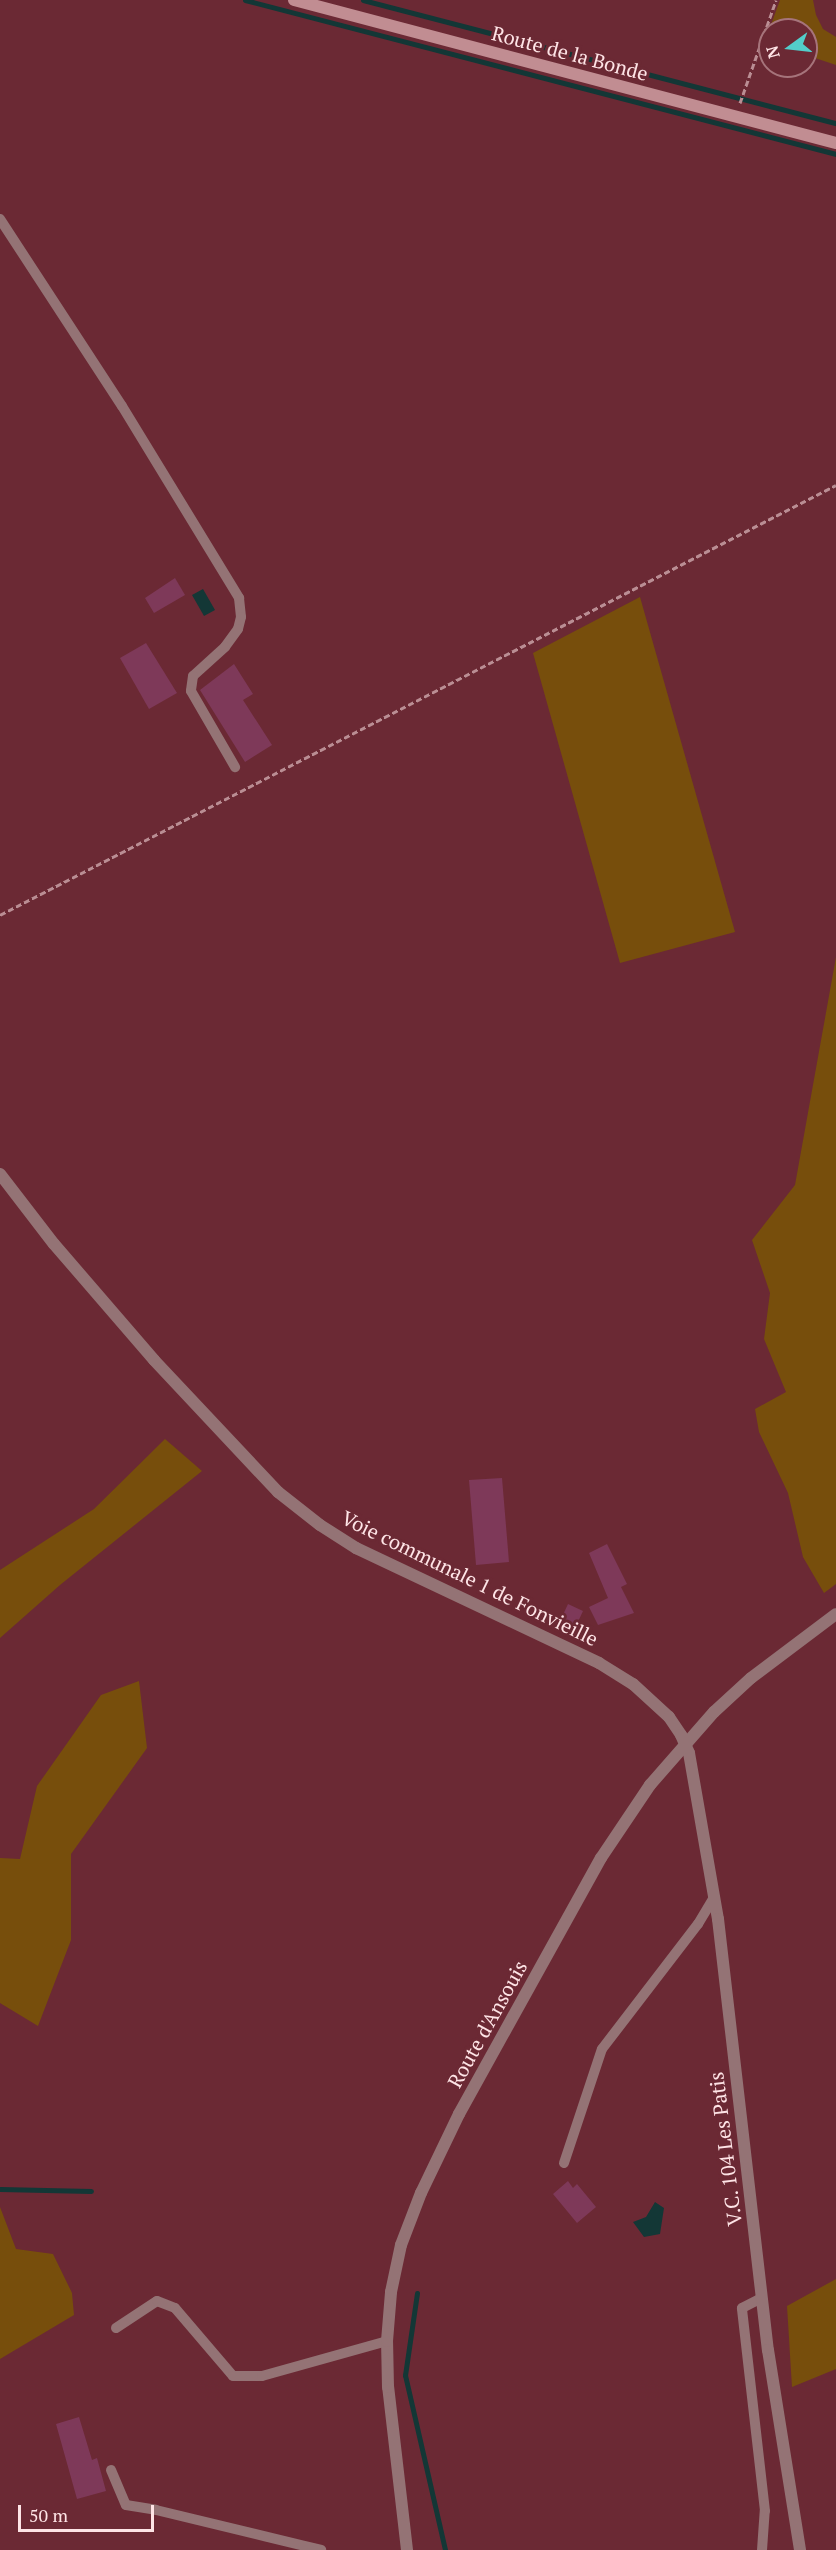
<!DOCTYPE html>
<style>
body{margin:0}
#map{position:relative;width:836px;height:2550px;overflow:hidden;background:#6b2934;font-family:"PT Serif",serif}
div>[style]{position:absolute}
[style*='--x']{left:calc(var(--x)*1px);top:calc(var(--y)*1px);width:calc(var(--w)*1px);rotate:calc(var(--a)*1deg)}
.green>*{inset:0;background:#774e0c}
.water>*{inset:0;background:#133736}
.stream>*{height:5px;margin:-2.5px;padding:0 2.5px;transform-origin:2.5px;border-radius:2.5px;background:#133736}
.building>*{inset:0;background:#7e3959}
.path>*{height:3px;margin-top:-1.5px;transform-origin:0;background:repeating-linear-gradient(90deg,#ba8e94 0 6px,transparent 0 9px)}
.service>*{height:10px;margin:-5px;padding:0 5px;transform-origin:5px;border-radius:5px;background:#947375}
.minor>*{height:12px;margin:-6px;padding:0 6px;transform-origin:6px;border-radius:6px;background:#947375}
.tertiary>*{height:12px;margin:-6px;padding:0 6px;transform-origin:6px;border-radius:6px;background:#947375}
.secondary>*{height:12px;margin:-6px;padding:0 6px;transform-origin:6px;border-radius:6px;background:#c18d92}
span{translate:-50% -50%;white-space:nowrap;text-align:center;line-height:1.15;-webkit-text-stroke:6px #6b2934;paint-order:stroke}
.street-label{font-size:20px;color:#fee4e6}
.north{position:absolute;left:758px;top:18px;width:60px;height:60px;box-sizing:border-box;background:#6b2934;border:2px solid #a6747b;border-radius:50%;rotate:255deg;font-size:16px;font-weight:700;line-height:24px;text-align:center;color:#fee4e6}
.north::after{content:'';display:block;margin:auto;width:21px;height:27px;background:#53cdca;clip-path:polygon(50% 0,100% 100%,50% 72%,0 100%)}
.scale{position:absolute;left:18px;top:2505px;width:136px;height:27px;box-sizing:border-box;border:3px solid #fee4e6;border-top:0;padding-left:8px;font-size:18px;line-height:21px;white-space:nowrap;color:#fee4e6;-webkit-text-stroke:4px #6b2934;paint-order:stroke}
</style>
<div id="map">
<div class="green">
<i style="clip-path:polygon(780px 0,813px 0,816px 15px,823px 29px,836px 37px,836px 65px,806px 55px,806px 30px,770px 30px,770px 43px,765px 41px)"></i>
<i style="clip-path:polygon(640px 597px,735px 932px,620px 963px,533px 653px)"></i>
<i style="clip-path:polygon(836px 957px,836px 1584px,824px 1593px,803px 1557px,788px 1493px,759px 1432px,755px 1409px,786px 1392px,764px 1339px,770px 1293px,752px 1240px,795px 1185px)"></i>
<i style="clip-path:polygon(165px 1439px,202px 1471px,60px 1585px,0 1638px,0 1570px,94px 1509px)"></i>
<i style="clip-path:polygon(139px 1681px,147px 1748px,71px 1854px,71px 1940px,38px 2026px,0 2003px,0 1858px,20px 1859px,37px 1786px,101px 1695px)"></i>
<i style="clip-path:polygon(0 2207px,16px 2249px,53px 2254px,72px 2293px,74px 2315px,0 2359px)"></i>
<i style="clip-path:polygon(836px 2279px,836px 2369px,792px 2387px,787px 2306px)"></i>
</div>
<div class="water">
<i style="clip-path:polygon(203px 589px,215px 610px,204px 616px,192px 595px)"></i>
<i style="clip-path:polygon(655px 2202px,664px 2208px,660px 2234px,644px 2237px,633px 2222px,646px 2217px)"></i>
</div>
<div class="stream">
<i style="--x:245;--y:0;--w:611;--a:14.61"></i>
<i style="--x:363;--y:0;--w:489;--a:14.6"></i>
<i style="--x:0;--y:2189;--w:91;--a:1.3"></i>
<i style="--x:417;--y:2293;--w:83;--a:98.3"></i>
<i style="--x:405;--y:2375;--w:180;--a:77.1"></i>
</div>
<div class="building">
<i style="clip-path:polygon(175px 578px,185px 595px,154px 613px,145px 598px)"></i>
<i style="clip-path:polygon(146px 643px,177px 693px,149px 709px,120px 658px)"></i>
<i style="clip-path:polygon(234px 664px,253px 694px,243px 700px,272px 745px,245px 762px,200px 690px)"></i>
<i style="clip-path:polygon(502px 1478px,509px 1562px,476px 1565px,469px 1480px)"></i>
<i style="clip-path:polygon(607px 1544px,627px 1584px,621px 1587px,634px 1613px,598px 1625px,589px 1607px,608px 1598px,589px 1553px)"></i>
<i style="clip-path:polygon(568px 1604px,583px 1611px,576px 1626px,561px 1619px)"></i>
<i style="clip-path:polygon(568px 2181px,573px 2188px,577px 2184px,596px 2207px,577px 2223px,553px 2194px)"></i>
<i style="clip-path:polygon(79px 2417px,92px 2460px,97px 2458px,106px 2491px,77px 2499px,56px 2424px)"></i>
</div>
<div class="path">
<i style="--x:740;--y:103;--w:109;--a:-70.7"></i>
<i style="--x:0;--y:915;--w:940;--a:-27.22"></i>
</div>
<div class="service">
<i style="--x:0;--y:219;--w:223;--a:56.9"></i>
<i style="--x:122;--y:406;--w:225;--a:58.6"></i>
<i style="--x:239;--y:598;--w:19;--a:84"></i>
<i style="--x:241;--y:617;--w:12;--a:104"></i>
<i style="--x:238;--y:629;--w:22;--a:126"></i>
<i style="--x:225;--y:647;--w:43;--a:137.8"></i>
<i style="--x:193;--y:676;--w:15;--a:98"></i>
<i style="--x:191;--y:691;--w:88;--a:59.9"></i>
<i style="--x:564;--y:2163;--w:120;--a:-71.6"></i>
<i style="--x:602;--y:2049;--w:158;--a:-52.5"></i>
<i style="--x:698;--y:1924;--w:31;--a:-59"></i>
<i style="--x:116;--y:2328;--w:49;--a:-33.4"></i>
<i style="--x:157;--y:2301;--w:19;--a:21"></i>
<i style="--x:175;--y:2308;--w:89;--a:49.5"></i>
<i style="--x:233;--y:2376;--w:29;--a:0"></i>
<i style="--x:262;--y:2376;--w:130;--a:-15.6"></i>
<i style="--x:111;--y:2470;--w:38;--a:67"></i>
<i style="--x:126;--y:2505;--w:30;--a:9"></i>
<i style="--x:156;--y:2510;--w:170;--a:13.6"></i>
<i style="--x:762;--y:2550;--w:39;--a:-86"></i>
<i style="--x:765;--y:2511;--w:204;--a:-96.5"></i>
<i style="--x:742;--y:2308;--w:22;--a:-27"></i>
</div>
<div class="minor">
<i style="--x:0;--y:1174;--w:88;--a:52.4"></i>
<i style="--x:54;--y:1244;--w:153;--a:49.2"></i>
<i style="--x:154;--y:1360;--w:181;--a:46.8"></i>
<i style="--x:278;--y:1492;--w:53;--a:38.2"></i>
<i style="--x:320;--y:1525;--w:43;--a:32.6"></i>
<i style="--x:356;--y:1548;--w:269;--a:25.3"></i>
<i style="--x:599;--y:1663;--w:40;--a:32"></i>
<i style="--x:633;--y:1684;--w:49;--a:42.5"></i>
<i style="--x:669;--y:1717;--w:22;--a:56"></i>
<i style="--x:681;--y:1735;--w:20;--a:66"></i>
<i style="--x:689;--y:1753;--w:169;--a:80.1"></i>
<i style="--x:718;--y:1919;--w:434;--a:83.4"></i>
<i style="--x:768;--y:2350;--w:203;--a:80.9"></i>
</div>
<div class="tertiary">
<i style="--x:407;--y:2550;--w:164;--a:-96.6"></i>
<i style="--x:388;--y:2387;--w:46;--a:-91.2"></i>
<i style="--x:387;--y:2341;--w:49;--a:-85.3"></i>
<i style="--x:391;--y:2292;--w:48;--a:-78"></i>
<i style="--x:401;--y:2245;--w:56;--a:-69"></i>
<i style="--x:421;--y:2193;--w:88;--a:-64.3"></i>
<i style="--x:459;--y:2114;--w:293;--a:-61"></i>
<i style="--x:601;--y:1858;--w:88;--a:-56.1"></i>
<i style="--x:650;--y:1785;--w:97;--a:-48.8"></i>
<i style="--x:714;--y:1712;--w:50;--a:-42.6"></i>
<i style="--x:751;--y:1678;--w:106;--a:-37"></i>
</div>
<div class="secondary">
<i style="--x:294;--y:0;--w:561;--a:14.78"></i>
</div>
<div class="street-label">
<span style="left:570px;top:53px;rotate:15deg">Route de la Bonde</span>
<span style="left:470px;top:1578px;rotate:26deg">Voie communale 1 de Fonvieille</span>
<span style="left:487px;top:2024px;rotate:-61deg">Route d'Ansouis</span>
<span style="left:725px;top:2149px;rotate:-97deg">V.C. 104 Les Patis</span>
</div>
<div class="north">N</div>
<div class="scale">50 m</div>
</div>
